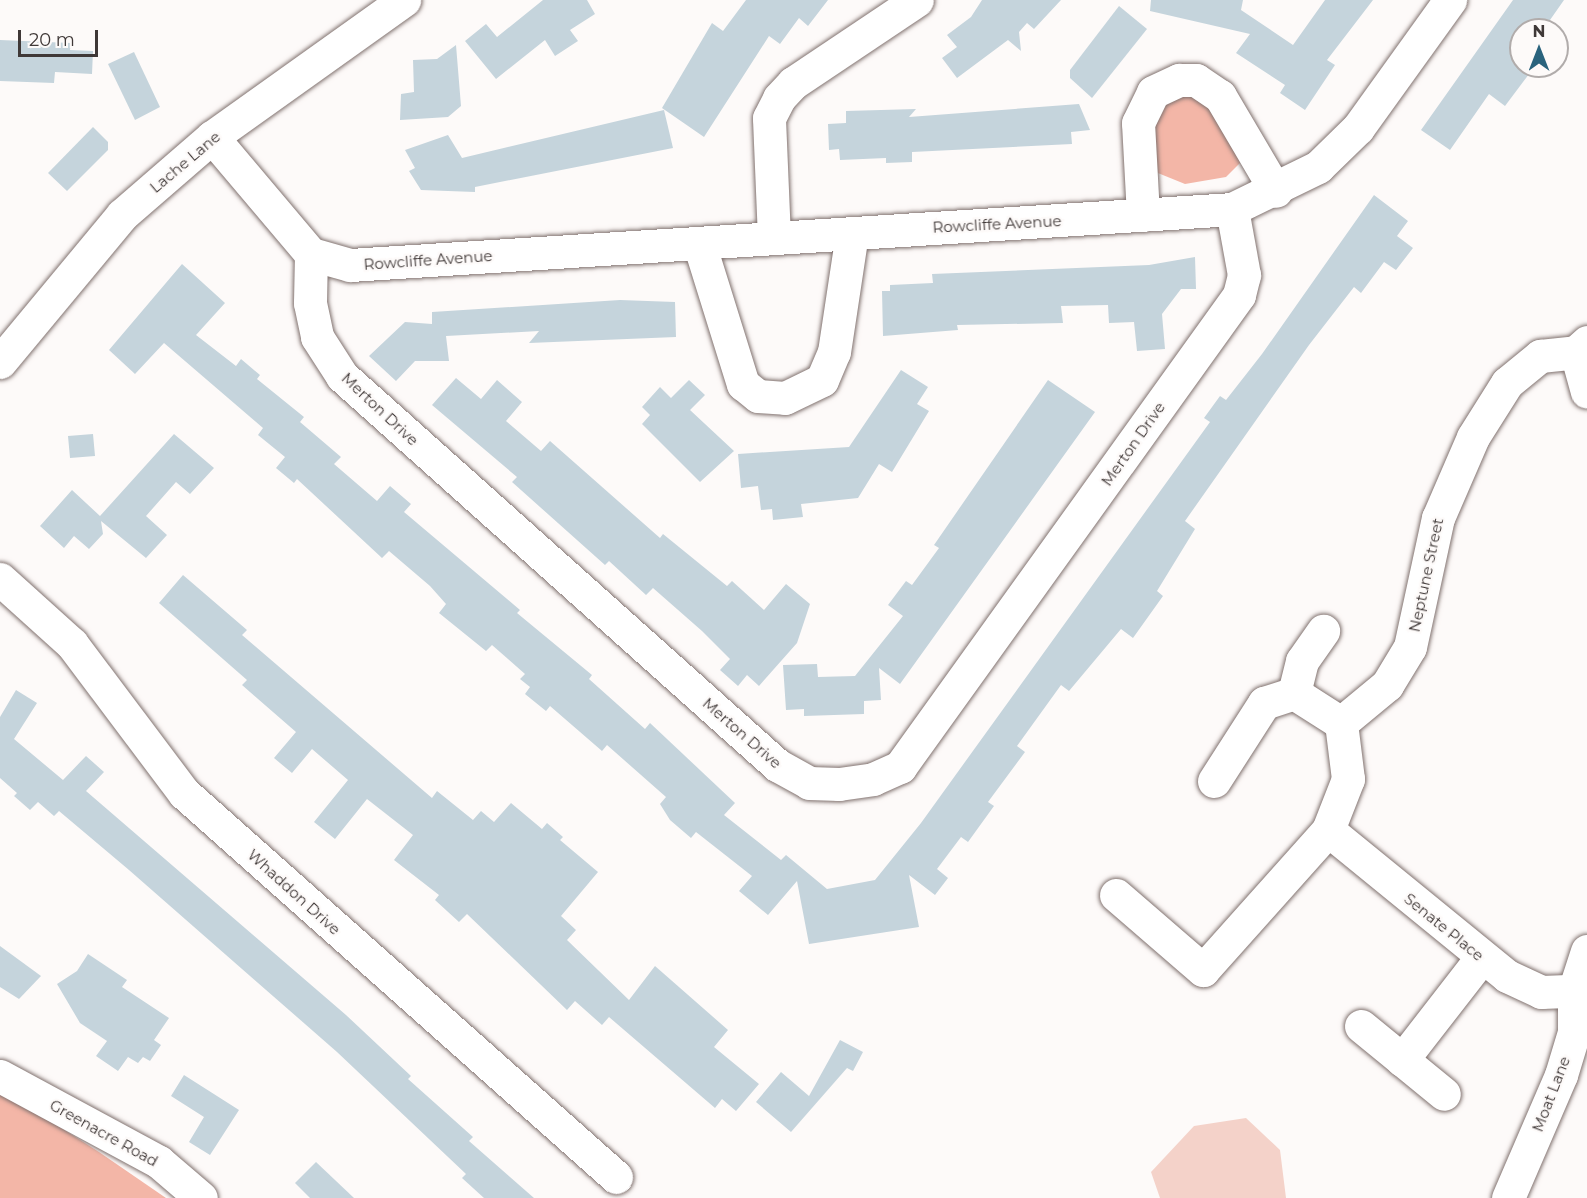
<!DOCTYPE html>
<style>
body{margin:0}
#map{position:relative;width:1587px;height:1198px;overflow:hidden;background:#fdfaf9;font-family:Montserrat,sans-serif}
div>[style]{position:absolute}
[style*='--x']{left:calc(var(--x)*1px);top:calc(var(--y)*1px);width:calc(var(--w)*1px);rotate:calc(var(--a)*1deg)}
.green>*{inset:0;background:#f3b6a7}
.water>*{inset:0;background:#f4d2c9}
.building>*{inset:0;background:#c5d4dc}
.roads{filter:drop-shadow(0 0 2px #81726f) drop-shadow(0 0 2px #81726f)}
.minor>*{height:33px;margin:-16.5px;padding:0 16.5px;transform-origin:16.5px;border-radius:16.5px;background:#fff}
span{translate:-50% -50%;white-space:nowrap;text-align:center;line-height:1.15;-webkit-text-stroke:4.5px #fdfaf9;paint-order:stroke}
.street-label{font-size:15px;color:#3f3837}
.north{position:absolute;left:1509px;top:18px;width:60px;height:60px;box-sizing:border-box;background:#fdfaf9;border:2px solid #b1acab;border-radius:50%;rotate:0deg;font-size:16px;font-weight:700;line-height:24px;text-align:center;color:#3f3837}
.north::after{content:'';display:block;margin:auto;width:21px;height:27px;background:#2a637d;clip-path:polygon(50% 0,100% 100%,50% 72%,0 100%)}
.scale{position:absolute;left:18px;top:30px;width:80px;height:27px;box-sizing:border-box;border:3px solid #3f3837;border-top:0;padding-left:8px;font-size:18px;line-height:21px;white-space:nowrap;color:#3f3837;-webkit-text-stroke:4px #fdfaf9;paint-order:stroke}
</style>
<div id="map">
<div class="green">
<i style="clip-path:polygon(1160px 95px,1204px 95px,1244px 159px,1226px 177px,1185px 184px,1148px 169px)"></i>
<i style="clip-path:polygon(0 1089px,99px 1152px,166px 1198px,0 1198px)"></i>
</div>
<div class="water">
<i style="clip-path:polygon(1246px 1118px,1280px 1150px,1286px 1198px,1160px 1198px,1151px 1172px,1194px 1126px)"></i>
</div>
<div class="building">
<i style="clip-path:polygon(543px 0,587px 0,595px 14px,570px 30px,578px 41px,555px 56px,545px 40px,496px 79px,465px 41px,486px 24px,497px 37px)"></i>
<i style="clip-path:polygon(746px 0,828px 0,808px 26px,799px 18px,780px 44px,769px 36px,704px 137px,662px 108px,712px 23px,723px 31px)"></i>
<i style="clip-path:polygon(982px 0,1061px 0,1034px 29px,1027px 23px,1019px 32px,1021px 51px,1008px 40px,957px 78px,942px 58px,957px 47px,947px 35px,971px 17px)"></i>
<i style="clip-path:polygon(1151px 0,1243px 0,1241px 10px,1293px 45px,1325px 0,1373px 0,1327px 60px,1335px 65px,1305px 110px,1280px 93px,1285px 85px,1236px 53px,1250px 34px,1150px 11px)"></i>
<i style="clip-path:polygon(1513px 0,1564px 0,1543px 30px,1521px 30px,1519px 66px,1535px 66px,1505px 106px,1489px 94px,1450px 150px,1421px 130px)"></i>
<i style="clip-path:polygon(1119px 6px,1147px 29px,1092px 98px,1070px 78px,1070px 70px)"></i>
<i style="clip-path:polygon(0 40px,71px 43px,70px 50px,93px 51px,92px 74px,55px 72px,54px 83px,0 81px)"></i>
<i style="clip-path:polygon(456px 45px,461px 106px,448px 117px,400px 120px,401px 94px,414px 92px,413px 60px,437px 59px)"></i>
<i style="clip-path:polygon(134px 52px,160px 107px,135px 120px,108px 64px)"></i>
<i style="clip-path:polygon(1079px 104px,1090px 130px,1071px 132px,1072px 144px,912px 152px,912px 162px,886px 163px,886px 158px,840px 160px,839px 149px,829px 150px,828px 124px,846px 123px,846px 111px,916px 109px,909px 117px)"></i>
<i style="clip-path:polygon(664px 110px,673px 148px,475px 187px,475px 192px,421px 190px,409px 171px,415px 168px,405px 150px,448px 135px,462px 158px)"></i>
<i style="clip-path:polygon(93px 127px,108px 142px,108px 150px,67px 191px,48px 173px)"></i>
<i style="clip-path:polygon(1374px 195px,1408px 221px,1397px 236px,1413px 248px,1396px 270px,1384px 262px,1361px 293px,1354px 287px,1309px 345px,1185px 521px,1195px 529px,1157px 591px,1163px 596px,1133px 638px,1121px 629px,1069px 691px,1061px 685px,1017px 746px,1025px 752px,988px 802px,994px 806px,968px 842px,961px 837px,937px 869px,948px 878px,935px 895px,909px 875px,919px 927px,809px 944px,797px 881px,768px 915px,739px 891px,752px 876px,696px 832px,691px 838px,670px 820px,660px 804px,666px 797px,607px 745px,602px 751px,550px 706px,546px 711px,525px 694px,530px 687px,520px 679px,525px 674px,492px 645px,486px 651px,439px 613px,446px 604px,430px 586px,389px 551px,382px 558px,297px 479px,294px 483px,276px 468px,285px 457px,258px 435px,263px 428px,164px 343px,135px 374px,109px 350px,182px 264px,225px 303px,196px 335px,236px 366px,241px 359px,260px 375px,257px 379px,304px 417px,300px 422px,341px 457px,334px 464px,377px 501px,390px 486px,411px 504px,404px 512px,520px 610px,517px 613px,592px 675px,589px 679px,645px 729px,650px 723px,735px 803px,724px 815px,781px 860px,786px 855px,827px 889px,875px 880px,921px 823px,1210px 422px,1204px 418px,1220px 396px,1226px 400px,1262px 354px)"></i>
<i style="clip-path:polygon(1195px 257px,1196px 289px,1181px 289px,1162px 314px,1165px 349px,1137px 351px,1134px 322px,1109px 323px,1108px 305px,1061px 306px,1063px 323px,957px 325px,958px 330px,883px 336px,882px 291px,890px 291px,890px 285px,933px 283px,932px 274px,1149px 265px)"></i>
<i style="clip-path:polygon(620px 300px,675px 302px,676px 337px,529px 343px,539px 331px,446px 336px,449px 361px,415px 361px,396px 381px,369px 356px,405px 322px,432px 324px,432px 312px)"></i>
<i style="clip-path:polygon(901px 370px,928px 387px,917px 404px,929px 411px,892px 472px,879px 464px,858px 498px,801px 504px,803px 517px,773px 520px,772px 509px,761px 510px,758px 486px,741px 488px,738px 454px,849px 447px)"></i>
<i style="clip-path:polygon(456px 378px,481px 399px,497px 380px,522px 402px,506px 421px,541px 451px,550px 441px,660px 538px,663px 534px,727px 586px,732px 581px,764px 610px,786px 584px,810px 604px,797px 643px,759px 686px,747px 675px,738px 686px,720px 670px,730px 659px,702px 631px,653px 588px,646px 595px,609px 561px,605px 565px,512px 482px,517px 477px,432px 405px)"></i>
<i style="clip-path:polygon(689px 380px,705px 395px,690px 410px,734px 451px,700px 482px,642px 424px,650px 415px,642px 407px,660px 387px,671px 398px)"></i>
<i style="clip-path:polygon(1048px 380px,1095px 412px,900px 684px,879px 668px,881px 700px,864px 701px,864px 714px,804px 716px,804px 709px,786px 710px,783px 665px,817px 664px,818px 677px,855px 676px,903px 616px,888px 605px,906px 581px,912px 585px,939px 548px,934px 545px)"></i>
<i style="clip-path:polygon(93px 434px,95px 456px,70px 458px,68px 436px)"></i>
<i style="clip-path:polygon(174px 434px,214px 468px,190px 494px,176px 482px,146px 516px,167px 535px,146px 558px,101px 521px,103px 534px,89px 549px,74px 536px,64px 548px,40px 526px,72px 490px,100px 516px)"></i>
<i style="clip-path:polygon(183px 575px,247px 630px,242px 635px,432px 798px,437px 791px,473px 820px,481px 811px,494px 822px,511px 803px,542px 829px,547px 823px,563px 837px,560px 840px,598px 872px,561px 916px,576px 930px,567px 940px,629px 1000px,655px 966px,728px 1030px,714px 1047px,759px 1084px,736px 1111px,722px 1099px,715px 1108px,609px 1017px,602px 1025px,575px 1001px,567px 1010px,467px 914px,459px 922px,435px 900px,439px 895px,394px 860px,413px 835px,367px 799px,335px 839px,314px 822px,348px 780px,312px 749px,292px 773px,274px 758px,296px 732px,242px 685px,247px 680px,159px 603px)"></i>
<i style="clip-path:polygon(16px 690px,37px 703px,14px 739px,63px 780px,86px 756px,104px 772px,86px 791px,346px 1015px,411px 1076px,408px 1079px,473px 1137px,469px 1141px,534px 1198px,484px 1198px,462px 1178px,466px 1174px,337px 1052px,129px 870px,59px 811px,54px 816px,38px 802px,30px 810px,14px 796px,17px 793px,0 778px,0 717px)"></i>
<i style="clip-path:polygon(0 946px,41px 976px,19px 999px,0 987px)"></i>
<i style="clip-path:polygon(88px 954px,127px 980px,122px 987px,169px 1018px,154px 1040px,161px 1045px,150px 1061px,143px 1057px,138px 1063px,128px 1057px,118px 1071px,96px 1056px,107px 1041px,80px 1023px,57px 984px,77px 971px)"></i>
<i style="clip-path:polygon(840px 1040px,863px 1052px,853px 1071px,847px 1068px,791px 1132px,756px 1102px,781px 1072px,809px 1096px)"></i>
<i style="clip-path:polygon(184px 1075px,239px 1110px,210px 1155px,189px 1142px,204px 1117px,171px 1096px)"></i>
<i style="clip-path:polygon(316px 1162px,354px 1198px,310px 1198px,295px 1183px)"></i>
</div>
<div class="roads">
<div class="minor">
<i style="--x:212;--y:137;--w:153;--a:49.8"></i>
<i style="--x:311;--y:254;--w:41;--a:15.8"></i>
<i style="--x:350;--y:265;--w:884;--a:-3.63"></i>
<i style="--x:1232;--y:209;--w:96;--a:-26"></i>
<i style="--x:1318;--y:167;--w:56;--a:-44.3"></i>
<i style="--x:1358;--y:128;--w:158;--a:-54.3"></i>
<i style="--x:1143;--y:215;--w:92;--a:-93.1"></i>
<i style="--x:1138;--y:123;--w:34;--a:-64"></i>
<i style="--x:1153;--y:92;--w:29;--a:-25"></i>
<i style="--x:1179;--y:80;--w:17;--a:0"></i>
<i style="--x:1196;--y:80;--w:29;--a:34"></i>
<i style="--x:1220;--y:96;--w:110;--a:59.5"></i>
<i style="--x:774;--y:238;--w:120;--a:-92.4"></i>
<i style="--x:769;--y:118;--w:22;--a:-63"></i>
<i style="--x:779;--y:98;--w:21;--a:-47"></i>
<i style="--x:793;--y:83;--w:149;--a:-33.8"></i>
<i style="--x:699;--y:243;--w:148;--a:72.7"></i>
<i style="--x:743;--y:384;--w:19;--a:39"></i>
<i style="--x:758;--y:396;--w:27;--a:4"></i>
<i style="--x:785;--y:398;--w:41;--a:-25.9"></i>
<i style="--x:822;--y:380;--w:30;--a:-67"></i>
<i style="--x:834;--y:352;--w:120;--a:-81.4"></i>
<i style="--x:311;--y:254;--w:49;--a:91.2"></i>
<i style="--x:310;--y:303;--w:35;--a:78"></i>
<i style="--x:317;--y:337;--w:46;--a:57.3"></i>
<i style="--x:342;--y:376;--w:584;--a:41.8"></i>
<i style="--x:777;--y:765;--w:37;--a:29"></i>
<i style="--x:809;--y:783;--w:30;--a:2"></i>
<i style="--x:839;--y:784;--w:34;--a:-8"></i>
<i style="--x:873;--y:779;--w:30;--a:-24"></i>
<i style="--x:900;--y:767;--w:581;--a:-54.31"></i>
<i style="--x:1239;--y:295;--w:21;--a:-76"></i>
<i style="--x:1244;--y:275;--w:67;--a:-100.3"></i>
<i style="--x:1576;--y:352;--w:41;--a:74.6"></i>
<i style="--x:0;--y:362;--w:191;--a:-50.3"></i>
<i style="--x:122;--y:215;--w:119;--a:-40.9"></i>
<i style="--x:212;--y:137;--w:236;--a:-35.5"></i>
<i style="--x:0;--y:579;--w:97;--a:42.1"></i>
<i style="--x:72;--y:644;--w:186;--a:53.1"></i>
<i style="--x:184;--y:793;--w:578;--a:41.63"></i>
<i style="--x:1294;--y:693;--w:33;--a:-76"></i>
<i style="--x:1302;--y:661;--w:37;--a:-55"></i>
<i style="--x:1214;--y:781;--w:93;--a:-57.3"></i>
<i style="--x:1264;--y:703;--w:32;--a:-18"></i>
<i style="--x:1294;--y:693;--w:56;--a:32.6"></i>
<i style="--x:1328;--y:830;--w:231;--a:39.2"></i>
<i style="--x:1507;--y:976;--w:38;--a:25"></i>
<i style="--x:1541;--y:992;--w:33;--a:-2"></i>
<i style="--x:1116;--y:895;--w:115;--a:40.8"></i>
<i style="--x:1203;--y:970;--w:188;--a:-48.2"></i>
<i style="--x:1328;--y:830;--w:55;--a:-68.6"></i>
<i style="--x:1348;--y:779;--w:56;--a:-97.1"></i>
<i style="--x:1341;--y:723;--w:60;--a:-39.6"></i>
<i style="--x:1387;--y:685;--w:44;--a:-58.8"></i>
<i style="--x:1410;--y:647;--w:132;--a:-77.8"></i>
<i style="--x:1438;--y:518;--w:88;--a:-66.6"></i>
<i style="--x:1473;--y:437;--w:64;--a:-57.8"></i>
<i style="--x:1507;--y:383;--w:43;--a:-39.3"></i>
<i style="--x:1540;--y:356;--w:36;--a:-6"></i>
<i style="--x:1576;--y:352;--w:15;--a:-42"></i>
<i style="--x:1361;--y:1026;--w:107;--a:39.3"></i>
<i style="--x:1402;--y:1060;--w:129;--a:-52.2"></i>
<i style="--x:0;--y:1076;--w:181;--a:28.4"></i>
<i style="--x:159;--y:1162;--w:55;--a:40.6"></i>
<i style="--x:1508;--y:1198;--w:134;--a:-66.7"></i>
<i style="--x:1561;--y:1075;--w:45;--a:-73.2"></i>
<i style="--x:1574;--y:1032;--w:41;--a:-90"></i>
<i style="--x:1574;--y:991;--w:42;--a:-72"></i>
</div>
</div>
<div class="street-label">
<span style="left:185px;top:162px;rotate:-40deg">Lache Lane</span>
<span style="left:997px;top:224px;rotate:-3deg">Rowcliffe Avenue</span>
<span style="left:428px;top:260px;rotate:-4deg">Rowcliffe Avenue</span>
<span style="left:380px;top:409px;rotate:43deg">Merton Drive</span>
<span style="left:1133px;top:444px;rotate:-55deg">Merton Drive</span>
<span style="left:1426px;top:575px;rotate:-78deg">Neptune Street</span>
<span style="left:742px;top:733px;rotate:41deg">Merton Drive</span>
<span style="left:294px;top:892px;rotate:42deg">Whaddon Drive</span>
<span style="left:1444px;top:927px;rotate:39deg">Senate Place</span>
<span style="left:1551px;top:1094px;rotate:-69deg">Moat Lane</span>
<span style="left:104px;top:1133px;rotate:29deg">Greenacre Road</span>
</div>
<div class="north">N</div>
<div class="scale">20 m</div>
</div>
